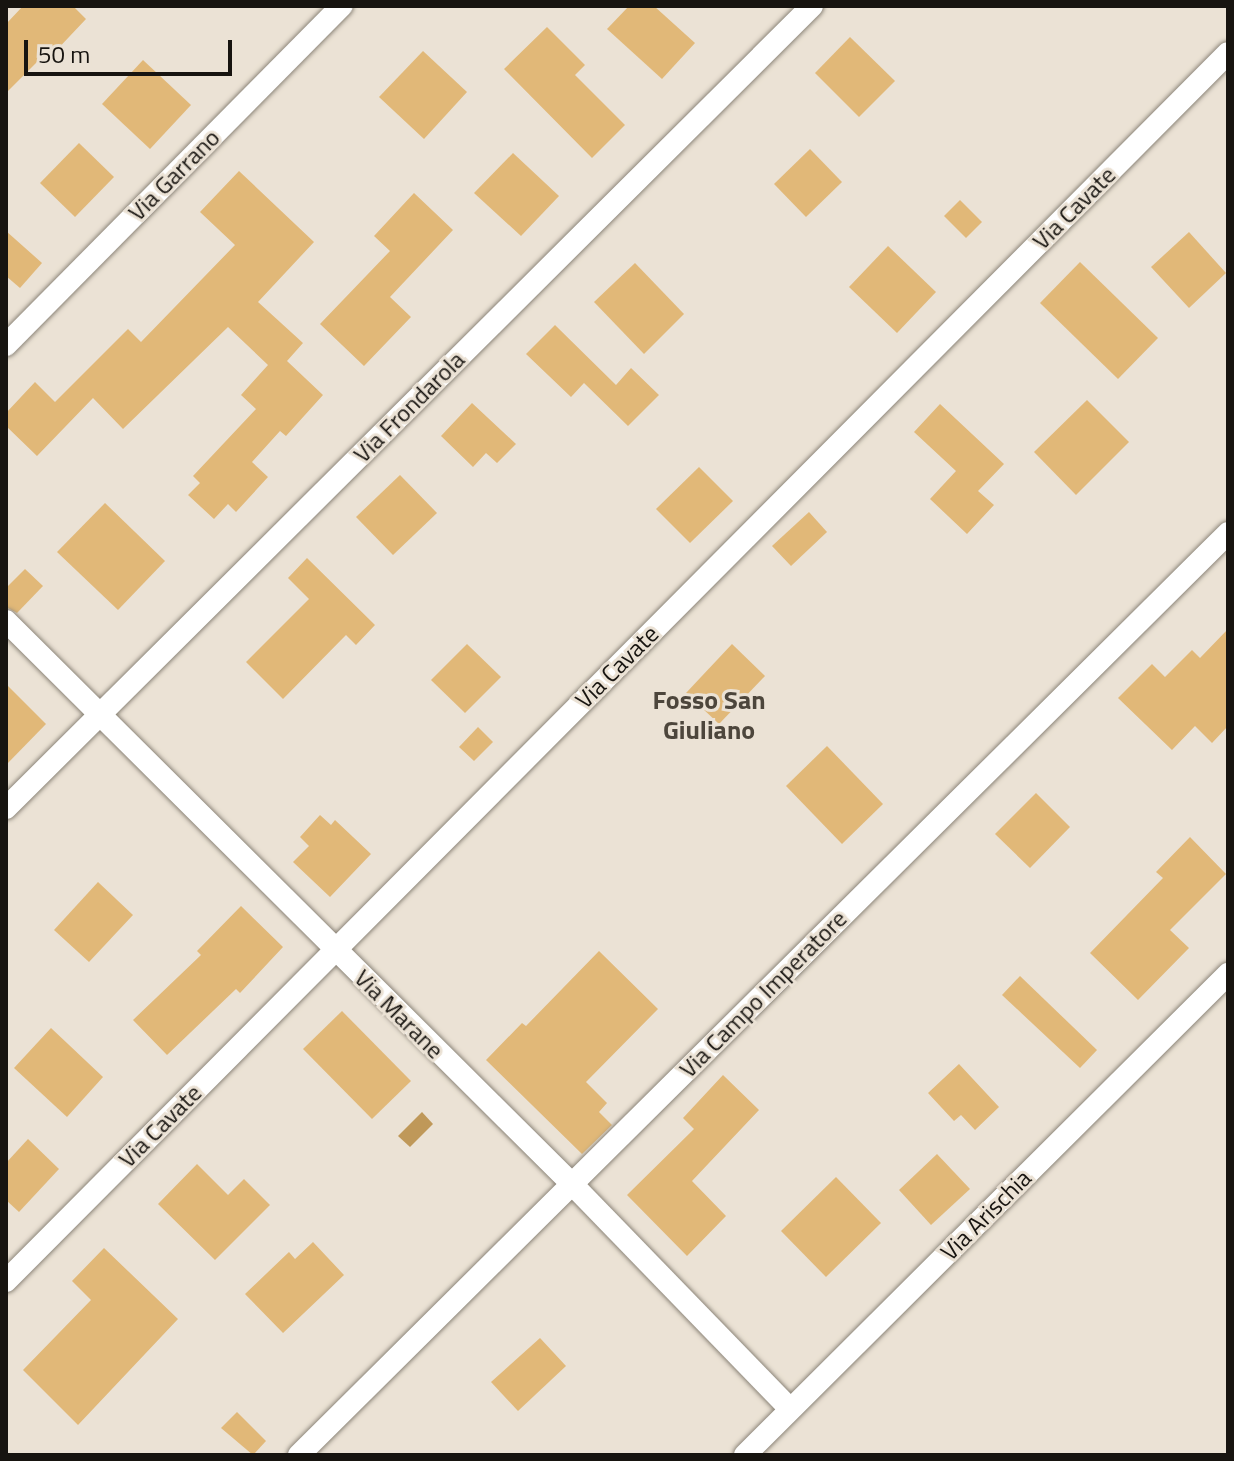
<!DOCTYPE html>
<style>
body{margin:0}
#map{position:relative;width:1234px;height:1461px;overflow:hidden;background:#ebe2d5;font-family:"Titillium Web",sans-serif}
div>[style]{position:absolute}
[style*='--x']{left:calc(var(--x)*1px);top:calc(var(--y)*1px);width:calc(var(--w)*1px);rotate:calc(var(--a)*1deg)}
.water>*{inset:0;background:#bf9859}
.building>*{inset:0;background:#e1b878}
.roads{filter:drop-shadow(0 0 2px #8c8579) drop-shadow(0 0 2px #8c8579)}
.street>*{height:22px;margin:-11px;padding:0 11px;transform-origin:11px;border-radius:11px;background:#fff}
span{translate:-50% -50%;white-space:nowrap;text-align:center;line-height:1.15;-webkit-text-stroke:6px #ebe2d5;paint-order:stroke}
.street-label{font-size:24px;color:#171410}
.neighbourhood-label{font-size:26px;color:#4d463c;font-weight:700}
.frame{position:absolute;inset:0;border:8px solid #171410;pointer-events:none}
.scale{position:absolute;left:24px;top:40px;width:208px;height:36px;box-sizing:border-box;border:4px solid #171410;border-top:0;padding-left:10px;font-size:24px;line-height:28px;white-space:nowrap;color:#171410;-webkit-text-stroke:6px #ebe2d5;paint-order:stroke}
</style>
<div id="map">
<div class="water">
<i style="clip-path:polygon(422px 1112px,433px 1124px,410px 1147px,398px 1136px)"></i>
</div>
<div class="building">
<i style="clip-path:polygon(23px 6px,73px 6px,86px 19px,52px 55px,48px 51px,6px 93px,6px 24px)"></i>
<i style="clip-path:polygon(629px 6px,654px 6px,695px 43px,662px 79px,607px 29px)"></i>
<i style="clip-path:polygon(547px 27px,585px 65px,575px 75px,625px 125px,592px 158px,504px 69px)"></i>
<i style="clip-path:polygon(850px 37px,895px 81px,859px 117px,815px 73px)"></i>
<i style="clip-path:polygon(423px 51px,467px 92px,424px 139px,379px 97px)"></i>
<i style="clip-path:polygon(143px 60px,191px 105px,150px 149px,102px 104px)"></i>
<i style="clip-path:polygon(79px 143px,114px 177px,75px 217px,40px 183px)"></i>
<i style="clip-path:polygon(810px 149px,842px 182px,806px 217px,774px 184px)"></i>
<i style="clip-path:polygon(513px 153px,559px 196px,521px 236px,474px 193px)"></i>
<i style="clip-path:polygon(239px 171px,314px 242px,258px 302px,303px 343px,287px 361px,323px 395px,286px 436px,280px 431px,252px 462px,268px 477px,236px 512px,228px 504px,214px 519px,188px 495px,200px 483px,193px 476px,256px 409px,241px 395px,268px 365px,228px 327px,123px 429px,93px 398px,37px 456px,6px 426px,6px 413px,35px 382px,55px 402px,128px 329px,141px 342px,235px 245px,200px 212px)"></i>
<i style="clip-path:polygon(414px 193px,453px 230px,390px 297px,411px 317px,364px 366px,320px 324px,390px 251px,374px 236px)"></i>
<i style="clip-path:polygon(960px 200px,982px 222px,966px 238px,944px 216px)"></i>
<i style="clip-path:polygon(6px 231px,42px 263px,20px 288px,6px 276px)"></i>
<i style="clip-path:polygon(1189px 232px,1226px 273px,1189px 308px,1151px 267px)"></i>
<i style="clip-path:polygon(888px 246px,936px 292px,897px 333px,849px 287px)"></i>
<i style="clip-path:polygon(1080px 262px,1158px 338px,1118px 379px,1040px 303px)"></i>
<i style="clip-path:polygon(635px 263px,684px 314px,644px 354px,594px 302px)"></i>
<i style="clip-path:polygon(555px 325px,616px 385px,631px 368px,659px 395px,628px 426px,584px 383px,571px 397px,526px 354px)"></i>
<i style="clip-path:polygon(1087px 400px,1129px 442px,1076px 495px,1034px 452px)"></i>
<i style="clip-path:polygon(472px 403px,516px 444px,497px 463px,486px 453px,473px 467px,441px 436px)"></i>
<i style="clip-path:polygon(940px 404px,1004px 464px,978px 491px,994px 505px,967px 534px,930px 499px,956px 471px,914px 432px)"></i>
<i style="clip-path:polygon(699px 467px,733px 501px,690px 543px,656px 509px)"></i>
<i style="clip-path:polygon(400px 475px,437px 513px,393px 555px,356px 517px)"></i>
<i style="clip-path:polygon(105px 503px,165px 561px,118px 610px,57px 552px)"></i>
<i style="clip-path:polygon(809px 512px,827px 532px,791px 566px,772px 546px)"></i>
<i style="clip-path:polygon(307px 558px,375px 625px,356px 645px,346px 635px,283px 699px,246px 662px,309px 599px,288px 578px)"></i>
<i style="clip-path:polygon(25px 569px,43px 586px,17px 613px,6px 607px,6px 588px)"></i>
<i style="clip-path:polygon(1228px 629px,1228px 726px,1212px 743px,1195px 726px,1172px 750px,1118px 698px,1152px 664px,1165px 677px,1192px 650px,1200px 658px)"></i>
<i style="clip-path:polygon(467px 644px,501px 677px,465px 713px,431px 680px)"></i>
<i style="clip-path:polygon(732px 644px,765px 676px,719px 724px,686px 693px)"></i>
<i style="clip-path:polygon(6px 684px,46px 724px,6px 765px)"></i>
<i style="clip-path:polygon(478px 727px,493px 742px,474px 761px,459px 747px)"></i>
<i style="clip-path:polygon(827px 746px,883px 804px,842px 844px,786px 786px)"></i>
<i style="clip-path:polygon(1036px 793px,1070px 827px,1030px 868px,995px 834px)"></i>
<i style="clip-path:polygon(320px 815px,331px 825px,335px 820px,371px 854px,330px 897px,293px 862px,309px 846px,300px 837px)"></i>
<i style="clip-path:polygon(1190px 837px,1226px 874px,1170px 930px,1189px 948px,1138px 1000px,1090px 953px,1163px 878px,1156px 872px)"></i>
<i style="clip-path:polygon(98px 882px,133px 915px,89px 962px,54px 930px)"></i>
<i style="clip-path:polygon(241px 906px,283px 947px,240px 993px,236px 989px,167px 1055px,133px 1020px,201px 955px,197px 951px)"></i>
<i style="clip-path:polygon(599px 951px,658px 1009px,586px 1082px,607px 1103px,599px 1112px,612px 1125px,582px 1154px,486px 1060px,522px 1023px,526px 1026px)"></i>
<i style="clip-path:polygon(1020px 976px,1097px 1050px,1080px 1068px,1002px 995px)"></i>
<i style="clip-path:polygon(342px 1011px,411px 1081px,372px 1119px,303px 1049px)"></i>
<i style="clip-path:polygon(51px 1028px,103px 1077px,67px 1117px,14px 1068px)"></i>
<i style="clip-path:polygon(959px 1064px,999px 1107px,975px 1130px,961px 1115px,954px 1121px,928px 1093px)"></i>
<i style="clip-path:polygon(723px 1075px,759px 1110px,692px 1181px,726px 1216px,687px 1256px,627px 1195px,694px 1129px,683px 1118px)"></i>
<i style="clip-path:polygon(28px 1139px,59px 1169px,19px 1212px,6px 1200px,6px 1163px)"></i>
<i style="clip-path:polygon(937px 1154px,970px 1189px,931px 1225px,899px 1190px)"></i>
<i style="clip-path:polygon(197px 1164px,228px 1195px,244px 1179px,270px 1205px,215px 1260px,158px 1204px)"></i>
<i style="clip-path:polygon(836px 1177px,881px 1223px,826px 1277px,781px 1231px)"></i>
<i style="clip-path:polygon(313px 1242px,344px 1275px,283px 1333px,245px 1294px,289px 1252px,295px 1259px)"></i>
<i style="clip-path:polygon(104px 1248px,178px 1319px,78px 1425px,23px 1370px,91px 1300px,72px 1281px)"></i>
<i style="clip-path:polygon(540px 1338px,566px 1366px,518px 1411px,491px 1382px)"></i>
<i style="clip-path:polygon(237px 1412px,266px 1441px,253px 1455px,221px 1428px)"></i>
</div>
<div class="roads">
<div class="street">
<i style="--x:6;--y:345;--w:477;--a:-45.3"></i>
<i style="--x:6;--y:621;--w:798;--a:44.85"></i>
<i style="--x:572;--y:1184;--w:313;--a:45.9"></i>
<i style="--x:6;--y:808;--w:1137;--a:-44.86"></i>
<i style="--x:6;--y:1281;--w:1732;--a:-45.14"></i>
<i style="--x:299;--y:1455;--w:1309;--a:-44.78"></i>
<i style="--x:745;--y:1455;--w:682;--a:-44.88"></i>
</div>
</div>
<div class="street-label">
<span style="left:174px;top:175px;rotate:-45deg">Via Garrano</span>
<span style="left:1074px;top:208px;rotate:-45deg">Via Cavate</span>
<span style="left:409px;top:407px;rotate:-45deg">Via Frondarola</span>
<span style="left:617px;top:667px;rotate:-45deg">Via Cavate</span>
<span style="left:763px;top:994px;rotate:-45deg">Via Campo Imperatore</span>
<span style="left:399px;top:1014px;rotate:45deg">Via Marane</span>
<span style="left:160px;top:1126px;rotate:-45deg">Via Cavate</span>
<span style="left:986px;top:1215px;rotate:-45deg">Via Arischia</span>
</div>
<div class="neighbourhood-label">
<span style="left:709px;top:715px">Fosso San<br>Giuliano</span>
</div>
<div class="frame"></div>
<div class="scale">50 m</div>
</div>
